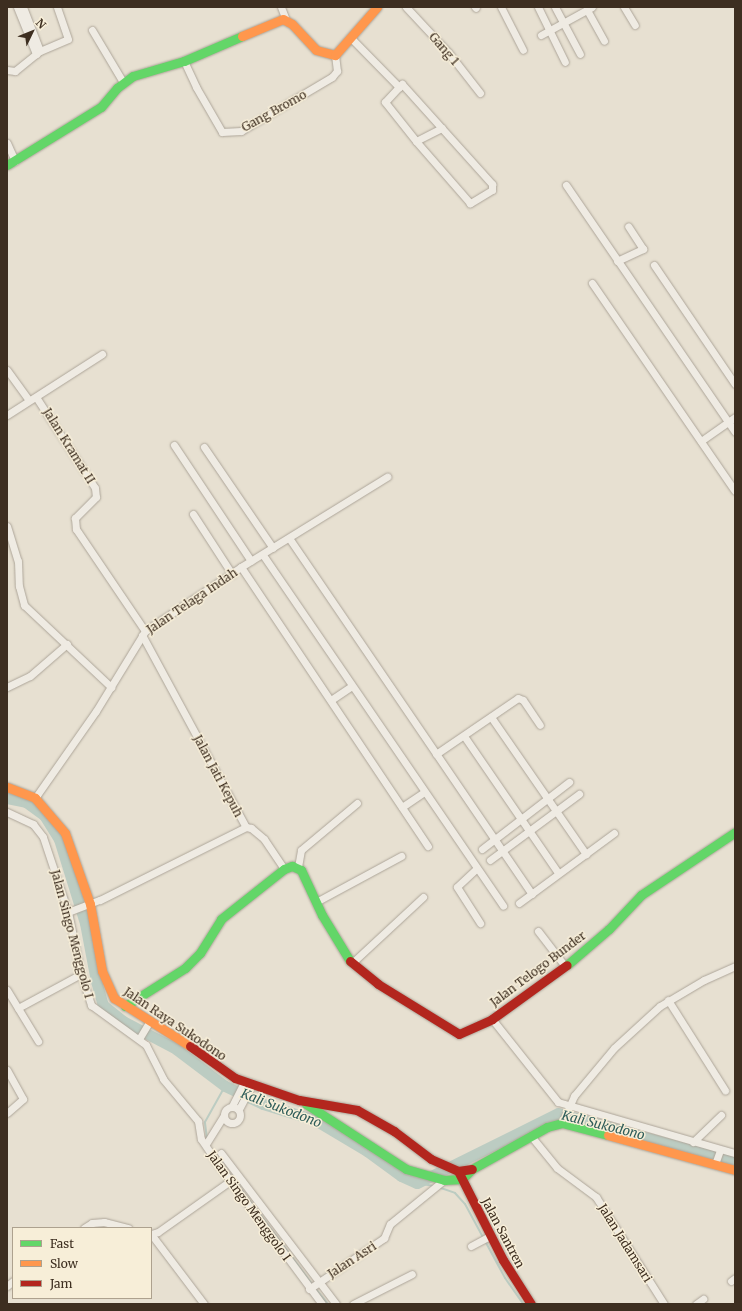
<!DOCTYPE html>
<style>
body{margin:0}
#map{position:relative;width:742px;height:1311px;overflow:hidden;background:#e7e0d1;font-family:Merriweather,serif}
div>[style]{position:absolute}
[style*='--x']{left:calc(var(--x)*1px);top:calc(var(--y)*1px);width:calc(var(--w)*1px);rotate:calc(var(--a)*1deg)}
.stream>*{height:2px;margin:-1px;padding:0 1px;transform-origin:1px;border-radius:1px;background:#bcccc2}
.river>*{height:11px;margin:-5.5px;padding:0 5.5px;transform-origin:5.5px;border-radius:5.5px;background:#bcccc2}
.roads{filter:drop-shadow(0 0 1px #ada599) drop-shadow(0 0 1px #ada599)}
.street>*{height:7px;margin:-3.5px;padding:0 3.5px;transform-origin:3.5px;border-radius:3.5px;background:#efebe3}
.street>.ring{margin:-3.5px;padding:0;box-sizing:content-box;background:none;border:7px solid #efebe3;border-radius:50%}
.fast>*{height:9px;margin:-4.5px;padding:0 4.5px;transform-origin:4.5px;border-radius:4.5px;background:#63d668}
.slow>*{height:9px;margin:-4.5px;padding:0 4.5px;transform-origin:4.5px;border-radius:4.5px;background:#ff974d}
.jam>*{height:9px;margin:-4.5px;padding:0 4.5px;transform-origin:4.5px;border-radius:4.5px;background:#b3261e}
span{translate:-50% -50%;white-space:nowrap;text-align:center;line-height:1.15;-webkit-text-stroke:3px #f7eed8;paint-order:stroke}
.street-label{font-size:12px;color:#3d2e20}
.water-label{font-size:13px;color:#2f5d5a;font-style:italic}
.frame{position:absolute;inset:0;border:8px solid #3d2e20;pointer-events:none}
.legend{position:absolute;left:12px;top:1227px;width:140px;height:72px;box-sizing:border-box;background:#f7eed8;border:1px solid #ada18e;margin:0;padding:5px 7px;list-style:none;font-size:12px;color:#3d2e20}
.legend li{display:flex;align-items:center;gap:8px;height:20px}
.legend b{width:20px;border:1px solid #ada18e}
.north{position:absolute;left:12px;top:12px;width:40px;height:40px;-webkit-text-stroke:3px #f7eed8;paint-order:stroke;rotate:47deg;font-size:11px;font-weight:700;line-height:16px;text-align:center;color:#3d2e20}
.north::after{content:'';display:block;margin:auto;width:14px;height:18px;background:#3d2e20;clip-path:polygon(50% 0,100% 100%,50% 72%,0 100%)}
</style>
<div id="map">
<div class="stream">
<i style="--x:207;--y:1139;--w:17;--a:-97"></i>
<i style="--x:205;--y:1122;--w:41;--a:-60.9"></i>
<i style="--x:235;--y:1181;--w:129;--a:53.2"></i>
<i style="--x:417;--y:1183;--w:17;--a:10"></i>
<i style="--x:438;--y:1187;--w:18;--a:19"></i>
<i style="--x:455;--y:1193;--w:15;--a:48"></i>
<i style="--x:465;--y:1204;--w:84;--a:61.6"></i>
<i style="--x:505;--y:1278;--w:32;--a:55"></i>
<i style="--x:315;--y:1288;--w:21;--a:51"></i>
</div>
<div class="river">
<i style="--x:7;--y:798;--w:19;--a:12"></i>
<i style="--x:26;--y:802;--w:22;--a:36"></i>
<i style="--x:44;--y:815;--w:28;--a:58"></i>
<i style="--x:59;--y:839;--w:88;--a:72.8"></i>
<i style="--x:85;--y:923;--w:59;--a:79.3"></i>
<i style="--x:96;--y:981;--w:25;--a:74"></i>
<i style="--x:103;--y:1005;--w:26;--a:39"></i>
<i style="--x:123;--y:1021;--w:60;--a:27.8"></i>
<i style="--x:176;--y:1049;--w:61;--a:37.1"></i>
<i style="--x:225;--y:1086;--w:42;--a:25.3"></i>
<i style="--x:263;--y:1104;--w:54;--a:17.1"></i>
<i style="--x:315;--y:1120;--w:61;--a:30.8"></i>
<i style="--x:367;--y:1151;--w:42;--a:36.3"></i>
<i style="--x:401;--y:1176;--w:17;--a:24"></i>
<i style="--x:417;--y:1183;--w:157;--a:-26.4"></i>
<i style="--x:558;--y:1113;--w:184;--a:15.5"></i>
</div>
<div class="roads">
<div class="street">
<i style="--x:17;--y:7;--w:51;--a:68"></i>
<i style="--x:23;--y:7;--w:47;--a:68.9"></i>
<i style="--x:281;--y:7;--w:14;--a:69"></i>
<i style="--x:406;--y:7;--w:62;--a:47"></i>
<i style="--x:448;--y:52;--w:52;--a:52"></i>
<i style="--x:475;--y:7;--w:1;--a:45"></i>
<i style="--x:501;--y:7;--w:48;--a:62.9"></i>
<i style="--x:538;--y:7;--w:61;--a:63.9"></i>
<i style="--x:555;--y:7;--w:53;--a:62"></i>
<i style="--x:624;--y:7;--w:21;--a:59"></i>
<i style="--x:587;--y:10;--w:35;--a:61"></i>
<i style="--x:92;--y:30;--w:61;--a:59.2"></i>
<i style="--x:541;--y:35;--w:58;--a:-28.8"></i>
<i style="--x:351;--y:38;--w:69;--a:45.6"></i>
<i style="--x:184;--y:61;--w:29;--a:65"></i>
<i style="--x:196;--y:87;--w:52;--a:60"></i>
<i style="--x:222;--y:132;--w:19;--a:-3"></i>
<i style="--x:241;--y:131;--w:106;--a:-30.7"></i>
<i style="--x:332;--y:77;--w:8;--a:-50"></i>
<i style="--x:337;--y:71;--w:16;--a:-97"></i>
<i style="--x:7;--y:70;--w:8;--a:7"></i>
<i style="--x:15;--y:71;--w:32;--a:-39"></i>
<i style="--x:40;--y:51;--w:30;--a:-23"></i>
<i style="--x:68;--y:39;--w:34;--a:-109"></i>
<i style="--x:402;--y:84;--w:135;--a:48"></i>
<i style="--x:492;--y:184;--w:6;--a:90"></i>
<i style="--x:492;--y:190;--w:26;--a:149"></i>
<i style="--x:470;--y:203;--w:82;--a:-131.1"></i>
<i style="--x:416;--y:141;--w:50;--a:-128.5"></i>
<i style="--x:385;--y:102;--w:25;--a:-47"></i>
<i style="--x:416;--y:141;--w:29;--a:-27"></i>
<i style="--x:7;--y:143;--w:20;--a:66"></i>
<i style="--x:566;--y:185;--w:299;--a:55.6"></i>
<i style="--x:617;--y:261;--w:29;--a:-25"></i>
<i style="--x:643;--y:249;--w:27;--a:-123"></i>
<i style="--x:654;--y:265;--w:144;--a:55.8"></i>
<i style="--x:592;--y:283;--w:252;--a:55.5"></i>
<i style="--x:7;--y:370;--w:37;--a:54"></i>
<i style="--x:36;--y:397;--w:108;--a:57"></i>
<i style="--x:95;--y:488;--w:9;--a:84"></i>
<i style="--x:96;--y:497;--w:30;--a:135"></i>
<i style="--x:75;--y:518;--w:11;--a:85"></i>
<i style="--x:76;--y:529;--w:123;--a:55.9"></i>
<i style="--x:7;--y:415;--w:113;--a:-32.7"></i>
<i style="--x:701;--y:441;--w:42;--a:-35.2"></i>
<i style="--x:174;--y:445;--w:139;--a:56.4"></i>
<i style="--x:204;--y:447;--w:122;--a:55.7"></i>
<i style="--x:193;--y:514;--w:72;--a:57"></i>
<i style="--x:7;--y:526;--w:37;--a:73"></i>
<i style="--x:18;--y:561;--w:25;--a:88"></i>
<i style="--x:19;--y:586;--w:20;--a:75"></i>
<i style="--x:24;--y:605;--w:120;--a:43.3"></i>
<i style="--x:289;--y:538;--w:431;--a:55.7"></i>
<i style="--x:263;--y:555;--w:425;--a:55.6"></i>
<i style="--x:241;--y:567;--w:336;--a:56.2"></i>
<i style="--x:142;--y:635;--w:218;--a:61.6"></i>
<i style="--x:7;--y:687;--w:25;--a:-26"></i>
<i style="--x:30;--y:676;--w:49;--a:-40.9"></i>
<i style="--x:331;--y:700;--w:25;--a:-34"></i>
<i style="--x:491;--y:717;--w:167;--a:55.3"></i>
<i style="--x:464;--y:736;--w:166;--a:55.5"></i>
<i style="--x:436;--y:754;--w:99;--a:-34.3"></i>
<i style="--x:518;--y:698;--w:5;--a:22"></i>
<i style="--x:523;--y:700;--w:30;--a:56"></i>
<i style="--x:35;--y:798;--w:106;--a:-55"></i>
<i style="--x:96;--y:711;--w:94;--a:-58.5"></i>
<i style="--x:145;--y:631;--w:115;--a:-33.7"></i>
<i style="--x:241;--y:567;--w:172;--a:-31.7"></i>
<i style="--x:402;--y:807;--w:27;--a:-34"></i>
<i style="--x:7;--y:812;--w:29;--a:25"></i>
<i style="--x:33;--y:824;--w:16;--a:52"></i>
<i style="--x:43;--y:837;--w:79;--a:71.6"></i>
<i style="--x:68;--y:912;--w:63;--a:78.2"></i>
<i style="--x:81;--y:974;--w:33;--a:72"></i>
<i style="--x:91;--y:1005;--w:68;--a:36"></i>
<i style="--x:146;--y:1045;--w:38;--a:63"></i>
<i style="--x:163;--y:1079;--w:55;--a:50.2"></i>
<i style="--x:198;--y:1121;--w:18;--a:81"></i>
<i style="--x:201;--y:1139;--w:30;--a:56"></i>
<i style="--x:218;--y:1164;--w:174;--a:53.4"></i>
<i style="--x:246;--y:827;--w:5;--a:11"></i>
<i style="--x:251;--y:828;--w:17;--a:40"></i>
<i style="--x:264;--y:839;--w:36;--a:56"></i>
<i style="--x:482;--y:849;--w:110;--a:-37.6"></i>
<i style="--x:490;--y:860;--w:111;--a:-36.6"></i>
<i style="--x:298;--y:867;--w:17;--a:-80"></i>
<i style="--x:301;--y:850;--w:73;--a:-40"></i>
<i style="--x:476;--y:869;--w:26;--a:137"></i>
<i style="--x:457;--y:887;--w:43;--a:57.4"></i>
<i style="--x:316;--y:902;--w:97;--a:-28.4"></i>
<i style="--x:519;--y:903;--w:118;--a:-36.4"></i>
<i style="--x:68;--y:912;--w:34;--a:-21"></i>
<i style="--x:100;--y:900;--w:163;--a:-26.6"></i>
<i style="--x:538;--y:931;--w:44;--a:52.4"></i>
<i style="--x:352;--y:963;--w:97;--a:-42.9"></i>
<i style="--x:7;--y:990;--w:60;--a:58.7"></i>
<i style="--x:668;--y:1000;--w:107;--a:57.7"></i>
<i style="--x:18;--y:1008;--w:72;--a:-28.4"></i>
<i style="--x:492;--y:1019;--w:106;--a:51.5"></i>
<i style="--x:558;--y:1102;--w:184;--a:16.1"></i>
<i style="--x:139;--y:1039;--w:21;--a:-59"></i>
<i style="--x:7;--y:1070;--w:33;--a:61"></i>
<i style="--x:23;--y:1099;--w:21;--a:139"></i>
<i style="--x:232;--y:1106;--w:27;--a:-63"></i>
<i class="ring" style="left:224px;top:1107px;width:9px;height:9px"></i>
<i style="--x:239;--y:1109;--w:27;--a:-62"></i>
<i style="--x:562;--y:1123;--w:30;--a:-66"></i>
<i style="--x:574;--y:1096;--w:62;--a:-50.2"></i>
<i style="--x:614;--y:1048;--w:62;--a:-42.4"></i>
<i style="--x:660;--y:1006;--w:51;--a:-30.6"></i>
<i style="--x:704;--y:980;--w:34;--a:-24"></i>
<i style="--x:531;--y:1136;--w:41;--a:50.9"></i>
<i style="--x:557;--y:1168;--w:49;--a:36.6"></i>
<i style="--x:596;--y:1197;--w:127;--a:57.6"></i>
<i style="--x:693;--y:1142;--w:39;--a:-44"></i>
<i style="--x:206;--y:1144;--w:34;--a:-58"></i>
<i style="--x:221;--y:1153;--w:190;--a:52.7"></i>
<i style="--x:715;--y:1164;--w:15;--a:-70"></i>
<i style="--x:84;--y:1228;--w:9;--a:-32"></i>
<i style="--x:92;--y:1223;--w:12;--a:-5"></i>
<i style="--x:104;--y:1222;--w:25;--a:14"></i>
<i style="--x:151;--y:1234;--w:7;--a:-16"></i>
<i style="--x:158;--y:1232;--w:88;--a:-35.3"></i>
<i style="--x:151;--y:1234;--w:88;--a:52.9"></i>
<i style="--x:471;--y:1246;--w:21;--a:-28"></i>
<i style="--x:731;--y:1281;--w:5;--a:-37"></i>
<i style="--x:7;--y:1286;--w:8;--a:-40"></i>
<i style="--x:309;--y:1289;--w:91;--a:-34.2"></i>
<i style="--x:384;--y:1238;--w:15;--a:-67"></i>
<i style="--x:390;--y:1224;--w:70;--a:-39.2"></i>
<i style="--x:353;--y:1304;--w:66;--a:-27"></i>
<i style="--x:696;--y:1304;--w:9;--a:-36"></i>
</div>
<div class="fast">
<i style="--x:7;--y:165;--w:110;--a:-31.7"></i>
<i style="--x:101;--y:107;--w:25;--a:-50"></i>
<i style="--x:117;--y:88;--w:20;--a:-37"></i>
<i style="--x:133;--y:76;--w:53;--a:-16.4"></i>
<i style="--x:184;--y:61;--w:63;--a:-23.3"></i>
<i style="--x:567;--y:965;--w:55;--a:-40.6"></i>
<i style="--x:609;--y:929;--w:47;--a:-46.7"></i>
<i style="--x:641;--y:895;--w:113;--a:-33.8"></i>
<i style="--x:125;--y:1006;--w:71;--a:-32.3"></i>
<i style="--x:185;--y:968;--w:21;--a:-45"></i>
<i style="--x:200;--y:953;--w:40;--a:-58"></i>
<i style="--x:221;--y:919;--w:80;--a:-38.4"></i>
<i style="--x:284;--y:869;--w:9;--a:-21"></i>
<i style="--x:292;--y:866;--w:10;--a:24"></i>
<i style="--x:301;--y:870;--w:50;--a:65"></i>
<i style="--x:322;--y:915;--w:54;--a:58.7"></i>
<i style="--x:306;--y:1104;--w:119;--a:33"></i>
<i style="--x:406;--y:1169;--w:40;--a:16"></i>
<i style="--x:444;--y:1180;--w:18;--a:-3"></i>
<i style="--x:462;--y:1179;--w:14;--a:-45"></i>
<i style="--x:472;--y:1169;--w:86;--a:-29.2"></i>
<i style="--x:547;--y:1127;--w:16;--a:-15"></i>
<i style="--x:562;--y:1123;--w:48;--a:14.6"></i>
</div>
<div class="slow">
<i style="--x:242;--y:36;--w:44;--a:-22.5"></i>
<i style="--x:283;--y:19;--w:10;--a:29"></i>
<i style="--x:292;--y:24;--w:35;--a:47"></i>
<i style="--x:316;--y:50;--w:20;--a:15"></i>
<i style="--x:335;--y:55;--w:64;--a:-48.8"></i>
<i style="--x:7;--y:787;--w:30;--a:21"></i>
<i style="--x:35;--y:798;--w:46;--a:49.4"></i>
<i style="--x:65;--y:833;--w:75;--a:70.6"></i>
<i style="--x:90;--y:904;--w:68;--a:79.8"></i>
<i style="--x:102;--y:971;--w:30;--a:66"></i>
<i style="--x:114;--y:998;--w:90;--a:32.3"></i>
<i style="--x:608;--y:1135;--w:132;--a:15.4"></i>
</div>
<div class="jam">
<i style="--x:350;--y:961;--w:36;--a:39"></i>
<i style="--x:378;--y:984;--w:95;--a:31.7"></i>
<i style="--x:459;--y:1034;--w:36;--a:-24"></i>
<i style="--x:492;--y:1019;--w:92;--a:-35.8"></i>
<i style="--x:190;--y:1046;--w:55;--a:35.4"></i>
<i style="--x:235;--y:1078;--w:68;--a:19"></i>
<i style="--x:299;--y:1100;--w:59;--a:9.8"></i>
<i style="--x:357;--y:1110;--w:43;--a:29.6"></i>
<i style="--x:394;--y:1131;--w:46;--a:37.1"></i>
<i style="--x:431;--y:1159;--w:30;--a:24"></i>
<i style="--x:458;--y:1171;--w:14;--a:-8"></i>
<i style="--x:459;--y:1173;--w:97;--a:63.2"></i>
<i style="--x:503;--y:1260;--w:52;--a:57.5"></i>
</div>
</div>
<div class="street-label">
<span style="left:444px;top:49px;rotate:49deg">Gang 1</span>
<span style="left:274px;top:111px;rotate:-29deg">Gang Bromo</span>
<span style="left:69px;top:446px;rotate:58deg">Jalan Kramat II</span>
<span style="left:192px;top:601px;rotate:-34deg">Jalan Telaga Indah</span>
<span style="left:218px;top:776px;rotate:62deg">Jalan Jati Kepuh</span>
<span style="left:72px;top:934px;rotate:75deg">Jalan Singo Menggolo I</span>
<span style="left:538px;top:969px;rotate:-37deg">Jalan Telogo Bunder</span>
<span style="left:175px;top:1024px;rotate:34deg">Jalan Raya Sukodono</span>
<span style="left:249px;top:1206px;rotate:54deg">Jalan Singo Menggolo I</span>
<span style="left:503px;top:1233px;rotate:62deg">Jalan Santren</span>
<span style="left:625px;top:1243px;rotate:58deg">Jalan Jadamsari</span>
<span style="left:352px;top:1260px;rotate:-33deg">Jalan Asri</span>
</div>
<div class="water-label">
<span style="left:281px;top:1109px;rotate:21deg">Kali Sukodono</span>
<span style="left:603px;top:1126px;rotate:14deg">Kali Sukodono</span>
</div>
<div class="frame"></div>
<ul class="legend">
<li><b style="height:5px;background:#63d668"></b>Fast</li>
<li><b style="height:5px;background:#ff974d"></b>Slow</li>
<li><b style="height:5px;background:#b3261e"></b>Jam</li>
</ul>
<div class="north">N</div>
</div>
